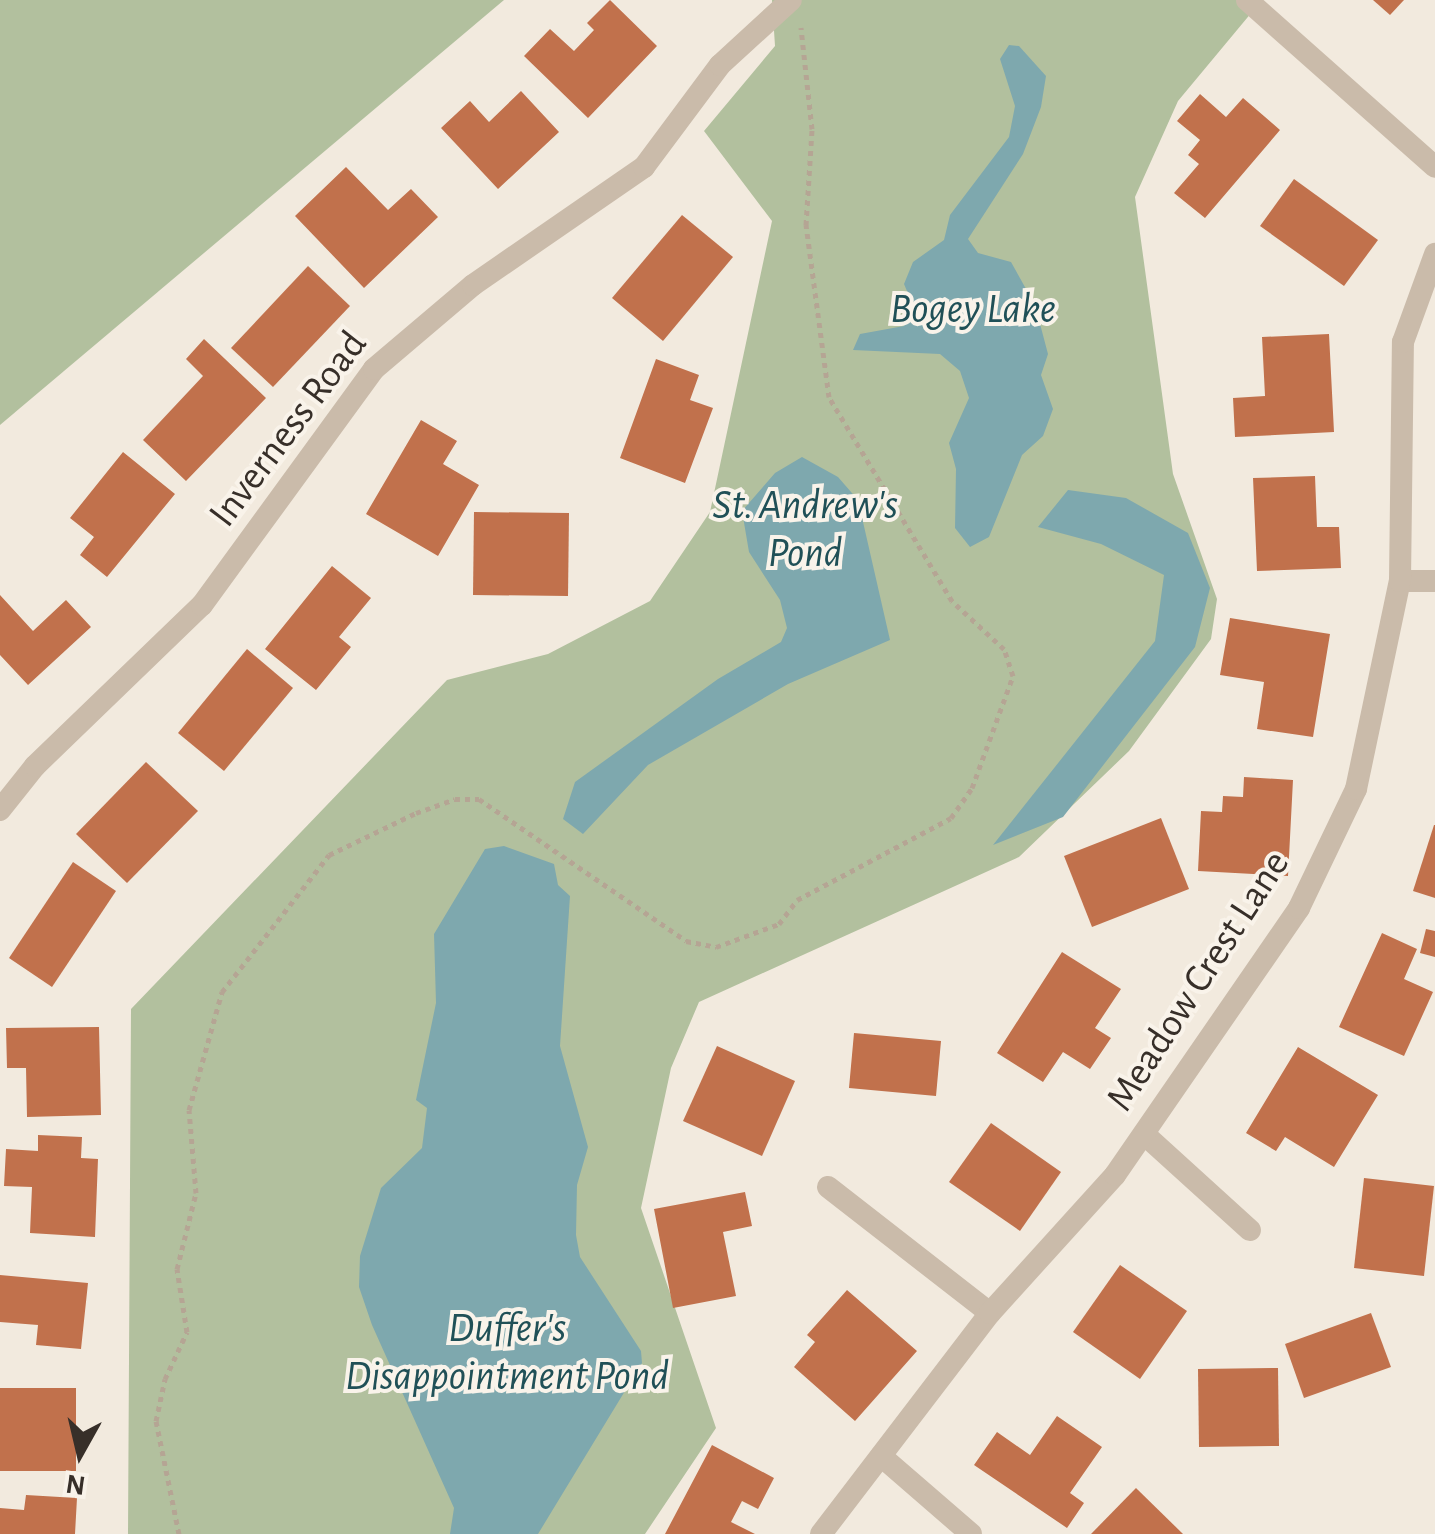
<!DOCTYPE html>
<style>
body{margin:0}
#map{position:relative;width:1435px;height:1534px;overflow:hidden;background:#f2eade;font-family:"Alegreya Sans",sans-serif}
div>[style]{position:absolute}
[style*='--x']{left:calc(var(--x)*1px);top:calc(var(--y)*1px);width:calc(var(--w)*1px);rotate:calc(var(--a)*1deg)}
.green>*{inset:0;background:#b2c09e}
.water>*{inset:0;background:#7ea8ae}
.building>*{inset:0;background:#c1714c}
.path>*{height:5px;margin-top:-2.5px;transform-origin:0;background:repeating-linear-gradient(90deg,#b5a594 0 5px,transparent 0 10px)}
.street>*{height:22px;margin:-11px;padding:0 11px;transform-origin:11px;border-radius:11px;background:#cabbaa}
span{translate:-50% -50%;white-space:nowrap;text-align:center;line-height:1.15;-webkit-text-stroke:8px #f9f3ea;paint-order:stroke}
.street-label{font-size:40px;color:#372f29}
.water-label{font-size:42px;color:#205057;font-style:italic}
.north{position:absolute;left:30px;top:1404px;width:100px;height:100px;-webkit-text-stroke:8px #f9f3ea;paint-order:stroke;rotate:188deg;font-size:28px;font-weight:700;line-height:40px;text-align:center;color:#372f29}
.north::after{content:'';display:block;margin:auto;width:35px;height:45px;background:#372f29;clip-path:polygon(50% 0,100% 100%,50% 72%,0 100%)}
</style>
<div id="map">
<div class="green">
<i style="clip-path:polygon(0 0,504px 0,0 425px)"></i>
<i style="clip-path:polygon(772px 0,1262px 0,1178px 101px,1135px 197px,1173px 474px,1217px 599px,1211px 639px,1129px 751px,1019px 857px,699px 1002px,671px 1068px,641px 1208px,716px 1428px,645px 1534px,128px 1534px,131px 1009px,447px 680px,548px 654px,650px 601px,710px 512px,772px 221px,704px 131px,775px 46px)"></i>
</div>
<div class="water">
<i style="clip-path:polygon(1009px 45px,1019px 46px,1046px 76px,1041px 107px,1023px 154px,968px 239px,978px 253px,1011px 262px,1035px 305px,1048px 354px,1041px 375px,1053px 409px,1043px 436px,1022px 455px,989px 537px,970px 547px,955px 528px,956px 469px,949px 443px,969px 398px,960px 371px,940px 354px,853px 350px,860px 334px,904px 326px,912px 303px,904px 284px,913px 262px,944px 240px,950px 215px,1009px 137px,1015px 106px,1000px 59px)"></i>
<i style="clip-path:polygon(802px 457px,838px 477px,858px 500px,890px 640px,788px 684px,648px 765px,583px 834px,563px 819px,575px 782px,718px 679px,781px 642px,787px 628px,780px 600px,749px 552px,742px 511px,775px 473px)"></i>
<i style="clip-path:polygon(1068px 490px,1126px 498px,1188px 533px,1210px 588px,1195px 647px,1063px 817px,993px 845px,1155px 641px,1164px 575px,1101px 544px,1038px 527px)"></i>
<i style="clip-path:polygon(504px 846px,554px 864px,558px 885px,570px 896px,560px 1046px,588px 1147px,577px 1185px,576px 1235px,580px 1257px,641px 1351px,642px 1363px,538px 1534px,450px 1534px,454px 1508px,372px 1325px,359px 1287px,360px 1256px,381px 1188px,422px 1148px,427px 1108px,416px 1100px,436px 1003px,434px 934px,485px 849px)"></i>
</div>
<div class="building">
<i style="clip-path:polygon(610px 0,657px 46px,588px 118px,524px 56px,550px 29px,574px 51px,594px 30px,587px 23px)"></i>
<i style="clip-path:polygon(1373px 0,1404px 0,1390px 15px)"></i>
<i style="clip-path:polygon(521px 91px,559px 132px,498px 189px,441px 128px,470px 101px,489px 122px)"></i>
<i style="clip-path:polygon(1200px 94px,1226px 117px,1243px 98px,1280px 130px,1205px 218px,1174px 193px,1199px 164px,1188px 155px,1200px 140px,1177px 121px)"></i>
<i style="clip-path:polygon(346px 167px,388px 210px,411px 189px,438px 217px,364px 288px,295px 216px)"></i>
<i style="clip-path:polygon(1294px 179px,1378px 240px,1344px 286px,1260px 226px)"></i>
<i style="clip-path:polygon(682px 215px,733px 257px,663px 341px,612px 298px)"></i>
<i style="clip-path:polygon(308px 266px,350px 306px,273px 387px,231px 348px)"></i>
<i style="clip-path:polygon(1329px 334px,1334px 432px,1235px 437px,1233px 398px,1265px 396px,1262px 337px)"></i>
<i style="clip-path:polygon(204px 339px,266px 398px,186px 481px,143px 440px,203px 376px,186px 359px)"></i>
<i style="clip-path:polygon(656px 359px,699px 375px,690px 400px,713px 408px,685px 483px,620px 458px)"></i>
<i style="clip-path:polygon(421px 420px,457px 441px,443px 464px,479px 485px,438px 556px,366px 514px)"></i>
<i style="clip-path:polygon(123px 452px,175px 494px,107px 577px,80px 555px,94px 537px,70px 518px)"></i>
<i style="clip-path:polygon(1315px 476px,1317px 527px,1339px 527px,1341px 568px,1257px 571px,1253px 478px)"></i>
<i style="clip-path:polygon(474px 512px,569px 513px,568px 596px,473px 595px)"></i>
<i style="clip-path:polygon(332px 566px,371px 598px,339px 637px,351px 647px,316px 690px,265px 649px)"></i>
<i style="clip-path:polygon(0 595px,33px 631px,66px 600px,91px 627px,28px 685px,0 655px)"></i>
<i style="clip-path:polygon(1230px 618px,1330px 634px,1313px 737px,1257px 729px,1264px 682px,1220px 675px)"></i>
<i style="clip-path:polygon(247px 649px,293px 688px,224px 771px,178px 733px)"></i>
<i style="clip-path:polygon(146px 762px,198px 811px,127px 883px,76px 834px)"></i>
<i style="clip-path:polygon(1244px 777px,1293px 780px,1288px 876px,1198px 871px,1201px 811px,1222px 812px,1223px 796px,1243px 797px)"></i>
<i style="clip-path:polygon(1161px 818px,1189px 889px,1092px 927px,1064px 856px)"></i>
<i style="clip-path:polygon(1434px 825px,1435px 825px,1435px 898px,1413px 891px)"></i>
<i style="clip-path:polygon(73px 862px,116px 891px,52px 987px,9px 958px)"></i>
<i style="clip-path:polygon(1426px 929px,1435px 931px,1435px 957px,1420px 953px)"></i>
<i style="clip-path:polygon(1382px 933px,1417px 949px,1404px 979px,1433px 992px,1404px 1056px,1339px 1027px)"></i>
<i style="clip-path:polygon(1062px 952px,1121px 989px,1095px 1028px,1111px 1038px,1090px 1069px,1063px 1052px,1043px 1082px,997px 1053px)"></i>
<i style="clip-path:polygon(99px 1027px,101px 1115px,27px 1117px,26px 1068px,7px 1068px,6px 1028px)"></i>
<i style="clip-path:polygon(854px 1033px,941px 1041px,936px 1096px,849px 1088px)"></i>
<i style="clip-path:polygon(717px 1046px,795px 1081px,762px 1156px,683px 1121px)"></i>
<i style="clip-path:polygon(1298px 1047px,1378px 1095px,1334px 1167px,1285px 1137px,1276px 1151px,1246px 1133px)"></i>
<i style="clip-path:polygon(991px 1123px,1061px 1172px,1020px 1231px,949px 1182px)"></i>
<i style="clip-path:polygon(38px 1135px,82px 1137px,81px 1158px,98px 1159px,95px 1237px,30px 1233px,32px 1187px,4px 1186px,6px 1149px,38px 1151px)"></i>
<i style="clip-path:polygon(1364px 1178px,1434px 1186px,1424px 1276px,1354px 1268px)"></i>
<i style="clip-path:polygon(745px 1192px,752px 1226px,723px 1232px,736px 1296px,673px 1308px,654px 1209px)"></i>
<i style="clip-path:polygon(1120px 1265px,1187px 1311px,1140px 1379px,1073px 1332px)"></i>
<i style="clip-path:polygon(0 1275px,88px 1283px,81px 1349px,36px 1345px,38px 1325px,0 1322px)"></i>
<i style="clip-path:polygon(847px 1290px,917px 1351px,855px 1421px,794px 1367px,815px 1342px,807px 1335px)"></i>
<i style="clip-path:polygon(1371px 1313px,1391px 1367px,1304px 1398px,1285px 1344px)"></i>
<i style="clip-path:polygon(1278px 1368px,1279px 1446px,1199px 1447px,1198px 1369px)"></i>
<i style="clip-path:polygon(0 1388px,76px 1388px,76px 1471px,0 1471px)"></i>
<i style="clip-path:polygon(1057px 1416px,1102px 1447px,1070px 1493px,1084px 1503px,1067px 1528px,974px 1465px,997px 1432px,1030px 1455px)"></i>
<i style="clip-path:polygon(712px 1445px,774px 1478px,758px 1509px,742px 1501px,731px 1522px,755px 1534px,665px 1534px)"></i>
<i style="clip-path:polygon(1136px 1488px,1183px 1534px,1091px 1534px)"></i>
<i style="clip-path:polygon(26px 1495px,77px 1498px,75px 1534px,0 1534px,0 1508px,24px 1510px)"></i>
</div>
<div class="path">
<i style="--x:179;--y:1534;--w:115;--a:-101.5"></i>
<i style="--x:156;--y:1421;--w:43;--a:-77.9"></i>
<i style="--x:165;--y:1379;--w:52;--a:-64.9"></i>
<i style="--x:187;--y:1332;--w:64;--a:-99"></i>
<i style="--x:177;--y:1269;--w:78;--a:-76"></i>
<i style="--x:196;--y:1193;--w:83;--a:-94.8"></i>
<i style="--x:189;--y:1110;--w:123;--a:-74.4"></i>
<i style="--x:222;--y:992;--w:174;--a:-52"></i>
<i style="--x:329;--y:855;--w:97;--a:-25.8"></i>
<i style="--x:416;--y:813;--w:41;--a:-19.7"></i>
<i style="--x:455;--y:799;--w:24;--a:0"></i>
<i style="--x:479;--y:799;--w:251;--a:34.4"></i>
<i style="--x:686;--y:941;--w:31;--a:11"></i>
<i style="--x:716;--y:947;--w:67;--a:-20.1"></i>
<i style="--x:779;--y:924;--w:30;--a:-53"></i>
<i style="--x:797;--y:900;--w:174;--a:-28"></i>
<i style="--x:951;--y:818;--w:37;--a:-55"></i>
<i style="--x:972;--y:788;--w:119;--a:-69.9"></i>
<i style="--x:1013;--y:676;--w:28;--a:-108"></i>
<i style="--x:1004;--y:649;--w:71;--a:-137.3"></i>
<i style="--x:952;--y:601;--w:238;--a:-121.1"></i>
<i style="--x:829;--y:397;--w:174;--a:-97.6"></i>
<i style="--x:806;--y:225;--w:96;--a:-86.4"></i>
<i style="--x:812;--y:129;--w:102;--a:-96.2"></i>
</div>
<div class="street">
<i style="--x:1247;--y:0;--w:251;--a:41.6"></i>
<i style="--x:1400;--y:581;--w:35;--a:0"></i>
<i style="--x:0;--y:810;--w:56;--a:-51.5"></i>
<i style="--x:35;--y:766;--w:232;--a:-44"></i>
<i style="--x:202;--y:605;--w:292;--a:-53.9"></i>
<i style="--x:374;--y:369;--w:130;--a:-40.3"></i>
<i style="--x:473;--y:285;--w:208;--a:-34.6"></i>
<i style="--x:644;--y:167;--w:127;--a:-53.3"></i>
<i style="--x:720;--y:65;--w:96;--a:-42.5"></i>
<i style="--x:1144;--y:1134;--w:143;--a:42.2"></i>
<i style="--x:828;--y:1187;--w:205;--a:37.9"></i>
<i style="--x:881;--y:1456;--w:119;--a:40.9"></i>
<i style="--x:821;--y:1534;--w:278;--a:-52.6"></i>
<i style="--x:990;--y:1313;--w:186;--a:-47.8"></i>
<i style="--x:1115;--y:1175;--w:324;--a:-55.4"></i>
<i style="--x:1299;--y:908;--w:132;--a:-64.4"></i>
<i style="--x:1356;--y:789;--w:213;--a:-78.1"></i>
<i style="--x:1400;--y:581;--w:239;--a:-89.3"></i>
<i style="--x:1403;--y:342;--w:94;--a:-70"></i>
</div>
<div class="street-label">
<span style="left:288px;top:429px;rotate:-53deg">Inverness Road</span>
<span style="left:1198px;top:981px;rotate:-57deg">Meadow Crest Lane</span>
</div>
<div class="water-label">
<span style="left:973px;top:309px">Bogey Lake</span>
<span style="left:805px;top:529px">St. Andrew's<br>Pond</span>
<span style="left:507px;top:1352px">Duffer's<br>Disappointment Pond</span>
</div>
<div class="north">N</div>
</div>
